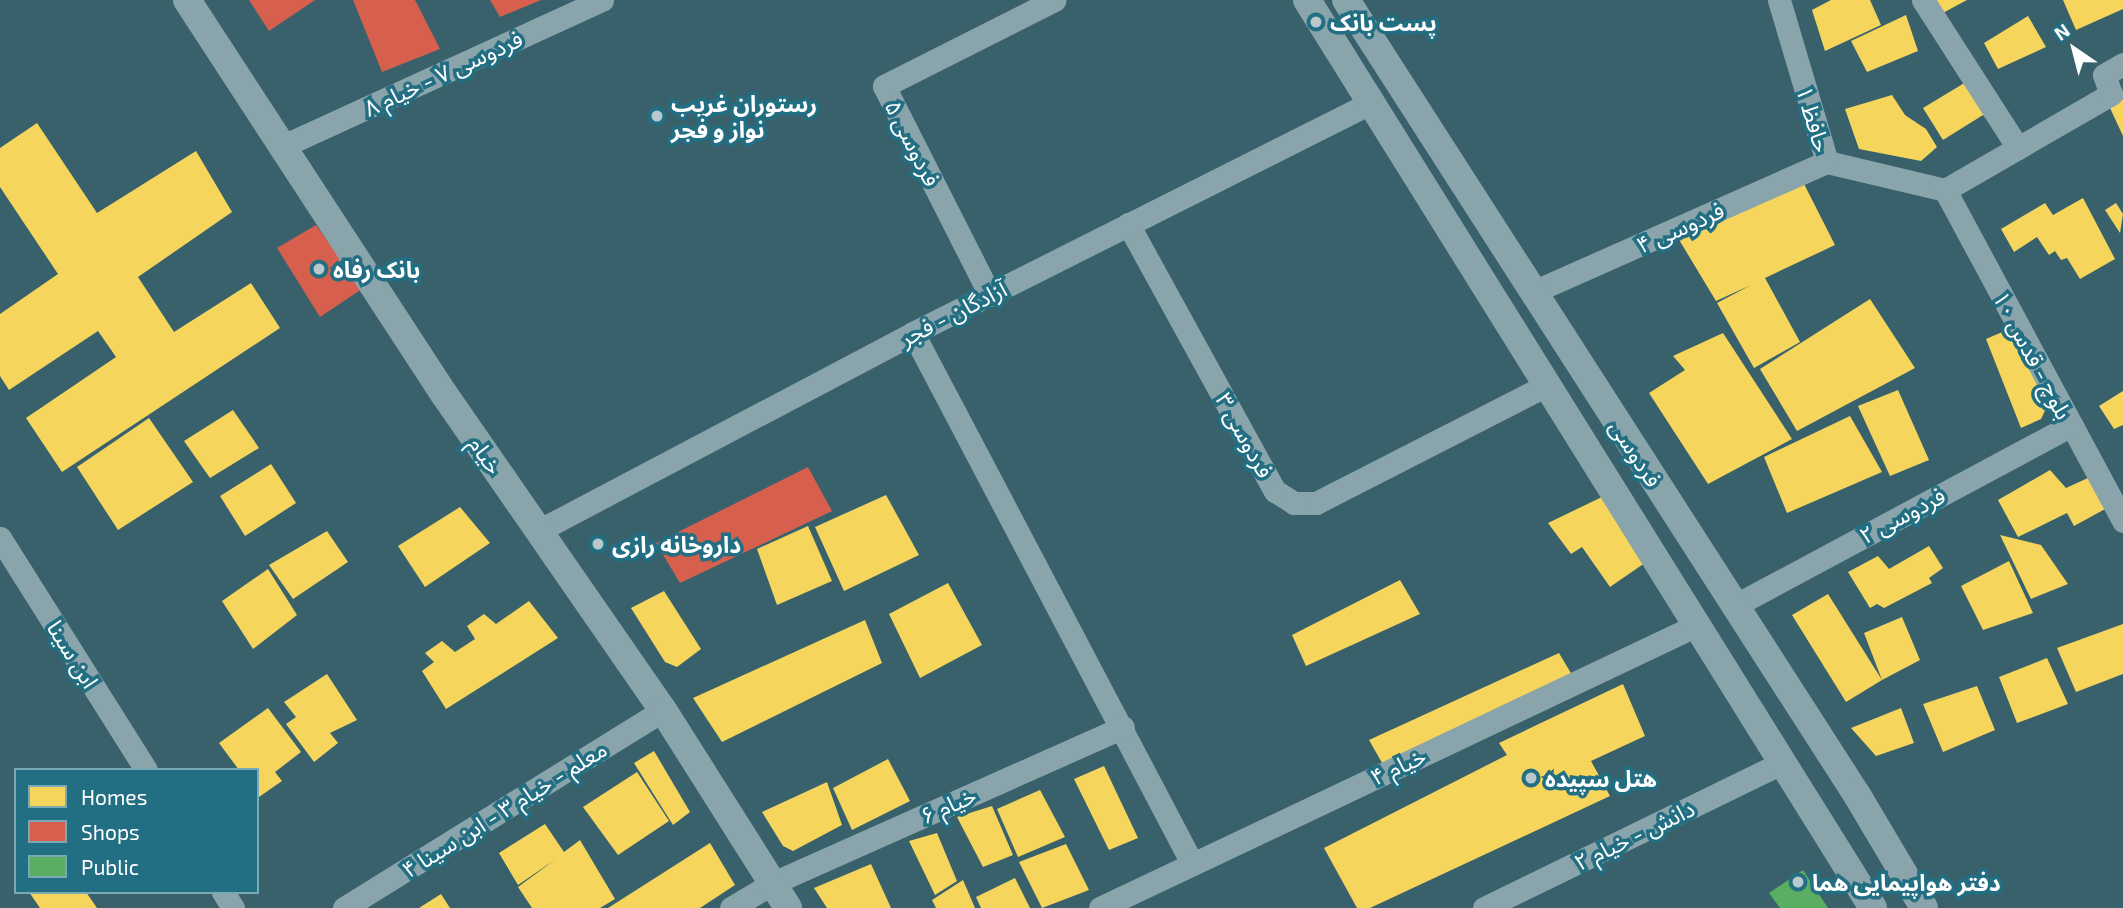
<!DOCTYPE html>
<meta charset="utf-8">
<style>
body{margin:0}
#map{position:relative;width:2123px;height:908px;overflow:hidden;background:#38616c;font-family:"Exo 2","Noto Sans Arabic",sans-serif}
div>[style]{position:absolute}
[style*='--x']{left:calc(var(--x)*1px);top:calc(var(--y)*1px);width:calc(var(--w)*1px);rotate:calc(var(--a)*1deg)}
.homes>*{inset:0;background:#f6d55c}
.shops>*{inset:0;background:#d6604d}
.public>*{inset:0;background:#5aae61}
.minor>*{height:23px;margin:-11.5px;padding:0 11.5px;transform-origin:11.5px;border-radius:11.5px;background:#8aa4ac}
.tertiary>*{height:28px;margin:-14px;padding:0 14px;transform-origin:14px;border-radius:14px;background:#8aa4ac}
.dots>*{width:19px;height:19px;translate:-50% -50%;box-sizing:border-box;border:4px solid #226e82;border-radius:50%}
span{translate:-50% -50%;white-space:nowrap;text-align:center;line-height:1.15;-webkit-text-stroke:7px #226e82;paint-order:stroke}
.poi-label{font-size:23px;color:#fff;font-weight:700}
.left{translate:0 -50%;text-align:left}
.street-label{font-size:23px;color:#fff}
.legend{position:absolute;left:14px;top:768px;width:245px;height:126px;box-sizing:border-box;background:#226e82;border:2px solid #7aa8b4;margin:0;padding:9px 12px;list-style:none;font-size:21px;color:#fff}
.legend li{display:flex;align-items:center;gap:14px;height:35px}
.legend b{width:35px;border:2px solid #7aa8b4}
.north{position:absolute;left:2039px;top:14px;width:70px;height:70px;-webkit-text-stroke:5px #226e82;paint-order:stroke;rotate:325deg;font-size:19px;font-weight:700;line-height:28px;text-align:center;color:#fff}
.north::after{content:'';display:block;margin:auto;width:24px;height:32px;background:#fff;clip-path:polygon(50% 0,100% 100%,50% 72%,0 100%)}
</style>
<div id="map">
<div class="homes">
<i style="clip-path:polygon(1831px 0,1870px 0,1881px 25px,1825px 51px,1812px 10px)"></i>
<i style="clip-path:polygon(1929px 0,1967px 0,1939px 15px)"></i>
<i style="clip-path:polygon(2063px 0,2123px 0,2123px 9px,2076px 30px)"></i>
<i style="clip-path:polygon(1906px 15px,1918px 51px,1867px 72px,1851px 41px)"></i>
<i style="clip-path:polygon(2028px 16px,2046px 47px,1998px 69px,1984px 43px)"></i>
<i style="clip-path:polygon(1971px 79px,1994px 127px,1983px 115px,1943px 140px,1923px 108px)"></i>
<i style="clip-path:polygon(1892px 95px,1905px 115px,1926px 129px,1937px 147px,1921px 161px,1859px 149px,1845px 109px)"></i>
<i style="clip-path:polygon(2123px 99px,2123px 136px,2110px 108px)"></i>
<i style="clip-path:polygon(37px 123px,97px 213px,196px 151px,232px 212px,138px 277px,174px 332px,251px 283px,280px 328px,62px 472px,26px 418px,116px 357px,98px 331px,9px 390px,0 376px,0 314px,58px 274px,0 187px,0 148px)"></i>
<i style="clip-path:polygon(1800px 176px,1835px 245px,1765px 278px,1800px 342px,1754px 368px,1717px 303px,1751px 285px,1716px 301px,1678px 238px)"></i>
<i style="clip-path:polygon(2083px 198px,2115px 259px,2080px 279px,2067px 258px,2061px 260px,2055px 251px,2049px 255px,2037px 237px,2014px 252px,2001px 229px,2045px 203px,2053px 215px)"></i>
<i style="clip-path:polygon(2116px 203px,2123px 214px,2120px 233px,2105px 210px)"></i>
<i style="clip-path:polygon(1870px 299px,1915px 368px,1797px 431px,1760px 369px)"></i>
<i style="clip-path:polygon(2014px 327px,2049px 402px,2041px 419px,2021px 428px,1986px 339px)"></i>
<i style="clip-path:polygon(1723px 333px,1792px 439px,1708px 484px,1649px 393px,1685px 370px,1673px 356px)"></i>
<i style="clip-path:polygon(1898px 390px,1929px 460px,1890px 476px,1858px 406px)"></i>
<i style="clip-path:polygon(2123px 391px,2123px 425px,2114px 429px,2099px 406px)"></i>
<i style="clip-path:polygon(233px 410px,259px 448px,210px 478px,184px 441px)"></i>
<i style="clip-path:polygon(1850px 416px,1882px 472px,1787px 513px,1764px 457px)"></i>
<i style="clip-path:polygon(149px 418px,193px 482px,118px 530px,77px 467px)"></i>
<i style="clip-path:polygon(271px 464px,296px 503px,245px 536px,220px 496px)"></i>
<i style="clip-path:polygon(2050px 470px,2066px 488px,2090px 477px,2107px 508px,2074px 526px,2067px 513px,2018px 537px,1998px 500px)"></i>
<i style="clip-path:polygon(886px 495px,919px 555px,844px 591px,815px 527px)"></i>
<i style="clip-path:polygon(1606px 495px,1652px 558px,1610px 587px,1582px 547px,1571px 554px,1548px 523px)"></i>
<i style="clip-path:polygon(460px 507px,490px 543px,425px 587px,398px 546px)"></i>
<i style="clip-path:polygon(808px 526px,832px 581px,777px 605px,757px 549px)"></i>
<i style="clip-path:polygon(327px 531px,348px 562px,293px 599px,269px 565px)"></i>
<i style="clip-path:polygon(2000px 535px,2041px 545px,2068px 584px,2031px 599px)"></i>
<i style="clip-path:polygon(1929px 546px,1943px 568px,1929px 578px,1932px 583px,1884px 608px,1877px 604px,1870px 608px,1848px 572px,1878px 556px,1889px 569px)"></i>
<i style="clip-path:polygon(2009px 561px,2033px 613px,1983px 630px,1961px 586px)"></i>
<i style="clip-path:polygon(268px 569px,297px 615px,253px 649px,222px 601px)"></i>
<i style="clip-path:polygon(1400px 580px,1420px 614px,1306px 666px,1292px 635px)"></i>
<i style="clip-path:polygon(948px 583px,982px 645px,920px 678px,889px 614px)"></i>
<i style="clip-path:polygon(664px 591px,701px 649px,677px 667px,665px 662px,631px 608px)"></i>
<i style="clip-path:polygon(1828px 594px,1882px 680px,1846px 702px,1792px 615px)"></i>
<i style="clip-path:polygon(529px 601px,558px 638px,446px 709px,422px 671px,434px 662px,425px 653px,442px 641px,455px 652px,475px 639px,467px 626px,484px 614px,496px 624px)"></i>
<i style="clip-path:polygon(1902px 617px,1920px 660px,1882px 680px,1864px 633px)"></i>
<i style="clip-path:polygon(865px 620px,882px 663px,722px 742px,693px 698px)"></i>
<i style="clip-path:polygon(2123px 624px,2123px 674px,2076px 692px,2057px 648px)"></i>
<i style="clip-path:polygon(1559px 653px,1575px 680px,1385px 768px,1369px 740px)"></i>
<i style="clip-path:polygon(2047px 658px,2068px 704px,2017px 723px,1999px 677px)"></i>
<i style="clip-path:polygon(327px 674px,357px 720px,330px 733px,338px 743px,314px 762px,286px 724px,296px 717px,284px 702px)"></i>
<i style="clip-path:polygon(1623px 684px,1645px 736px,1591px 761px,1610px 796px,1370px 908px,1357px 908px,1324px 848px,1507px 755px,1499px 743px)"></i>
<i style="clip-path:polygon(1977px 686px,1995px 730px,1943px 752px,1923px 704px)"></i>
<i style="clip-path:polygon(268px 708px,301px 752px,275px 772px,282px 781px,259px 797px,257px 770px,239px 770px,219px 743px)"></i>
<i style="clip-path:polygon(1901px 708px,1914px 743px,1876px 756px,1851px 728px)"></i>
<i style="clip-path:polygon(654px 751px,690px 812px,673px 825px,634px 763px)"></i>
<i style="clip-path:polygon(888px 759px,910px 801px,852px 830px,833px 788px)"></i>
<i style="clip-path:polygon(1104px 766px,1138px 838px,1109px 850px,1074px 779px)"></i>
<i style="clip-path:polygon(637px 772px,669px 821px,618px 855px,583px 807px)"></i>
<i style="clip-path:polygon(827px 782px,842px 825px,793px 851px,783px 846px,762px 812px)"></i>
<i style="clip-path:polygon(1040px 790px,1065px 837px,1018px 857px,997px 809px)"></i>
<i style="clip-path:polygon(992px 806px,1013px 855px,983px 867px,957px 817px)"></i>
<i style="clip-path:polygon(545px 824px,564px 852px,580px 840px,615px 899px,600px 908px,532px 908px,518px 887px,556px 859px,518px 885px,499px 853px)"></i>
<i style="clip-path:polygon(937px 833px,957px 881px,935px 895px,909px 841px)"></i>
<i style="clip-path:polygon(710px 843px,735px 885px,700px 908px,608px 908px)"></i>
<i style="clip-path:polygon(1066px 844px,1089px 890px,1042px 908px,1019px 862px)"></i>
<i style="clip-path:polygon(871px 864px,891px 908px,827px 908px,814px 888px)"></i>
<i style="clip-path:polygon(1015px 878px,1030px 908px,981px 908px,976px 897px)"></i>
<i style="clip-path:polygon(963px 880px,975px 908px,936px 908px,932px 900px)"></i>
<i style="clip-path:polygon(29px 892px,86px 892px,97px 908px,40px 908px)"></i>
<i style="clip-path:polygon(441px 894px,450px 908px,419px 908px)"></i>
</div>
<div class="shops">
<i style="clip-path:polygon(249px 0,315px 0,269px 31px)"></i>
<i style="clip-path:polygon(353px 0,415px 0,440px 49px,382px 72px)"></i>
<i style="clip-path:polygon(490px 0,541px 0,500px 17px)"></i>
<i style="clip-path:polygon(316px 225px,362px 289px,320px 317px,277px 248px)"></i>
<i style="clip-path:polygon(808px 467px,832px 511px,680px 583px,656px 543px)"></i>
</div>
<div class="public">
<i style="clip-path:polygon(1803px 870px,1828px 908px,1780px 908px,1769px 893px)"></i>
</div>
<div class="minor">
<i style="--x:1779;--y:0;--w:169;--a:73.5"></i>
<i style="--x:1827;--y:162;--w:121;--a:13.3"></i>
<i style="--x:1923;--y:0;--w:176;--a:57.3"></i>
<i style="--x:283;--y:146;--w:351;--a:-24.6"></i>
<i style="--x:1945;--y:190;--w:376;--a:61.7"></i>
<i style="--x:1945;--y:190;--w:192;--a:-30"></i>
<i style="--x:2111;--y:94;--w:20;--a:-110"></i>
<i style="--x:2104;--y:75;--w:22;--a:-30"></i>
<i style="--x:1128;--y:224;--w:305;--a:61.2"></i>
<i style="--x:1275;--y:491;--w:22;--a:32"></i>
<i style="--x:1294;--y:503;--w:22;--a:0"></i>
<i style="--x:1316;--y:503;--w:259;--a:-27.1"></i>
<i style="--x:1533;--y:292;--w:321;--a:-23.9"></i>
<i style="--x:990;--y:295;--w:234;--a:-116.9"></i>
<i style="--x:884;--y:86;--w:191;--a:-26.8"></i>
<i style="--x:913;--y:333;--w:599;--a:62.24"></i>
<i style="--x:538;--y:531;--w:424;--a:-27.8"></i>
<i style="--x:913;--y:333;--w:514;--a:-26.71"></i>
<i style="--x:0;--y:538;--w:274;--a:57.8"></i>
<i style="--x:1734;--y:606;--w:383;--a:-28.2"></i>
<i style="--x:223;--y:892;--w:19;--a:58"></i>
<i style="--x:344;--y:908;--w:375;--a:-31.8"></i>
<i style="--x:731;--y:908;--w:49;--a:-30.8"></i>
<i style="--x:773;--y:883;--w:383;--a:-24"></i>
<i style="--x:1100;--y:908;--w:661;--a:-25.36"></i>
<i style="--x:1484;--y:908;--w:333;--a:-26"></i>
</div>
<div class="tertiary">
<i style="--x:187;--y:0;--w:470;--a:56.9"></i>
<i style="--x:444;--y:394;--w:384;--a:55.3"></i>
<i style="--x:663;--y:710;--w:234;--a:57.7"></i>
<i style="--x:1307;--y:0;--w:1070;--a:58.06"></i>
<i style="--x:1346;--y:0;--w:945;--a:57.27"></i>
<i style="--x:1857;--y:795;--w:131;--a:59.3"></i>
</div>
<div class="dots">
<i style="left:1316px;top:22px;background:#b9c8cc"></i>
<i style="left:657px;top:116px;background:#b9c8cc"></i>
<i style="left:319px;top:269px;background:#b9c8cc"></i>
<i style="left:598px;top:544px;background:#b9c8cc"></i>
<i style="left:1531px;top:778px;background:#b9c8cc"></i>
<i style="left:1798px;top:882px;background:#b9c8cc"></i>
</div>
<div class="poi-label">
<span class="left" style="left:1330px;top:22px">پست بانک</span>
<span class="left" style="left:671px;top:116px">رستوران غریب<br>نواز و فجر</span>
<span class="left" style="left:333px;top:269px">بانک رفاه</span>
<span class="left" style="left:612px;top:544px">داروخانه رازی</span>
<span class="left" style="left:1545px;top:778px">هتل سپیده</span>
<span class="left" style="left:1812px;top:882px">دفتر هواپیمایی هما</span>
</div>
<div class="street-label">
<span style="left:443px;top:73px;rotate:-25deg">فردوسی ۷ - خیام ۸</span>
<span style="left:1814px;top:119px;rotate:73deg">حافظ ۱</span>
<span style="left:913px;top:143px;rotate:63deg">فردوسی ۵</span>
<span style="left:1680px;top:227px;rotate:-24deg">فردوسی ۴</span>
<span style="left:953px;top:313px;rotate:-27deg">آزادگان - فجر</span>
<span style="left:2033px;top:355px;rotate:62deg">بلوچ - قدس ۱۰</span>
<span style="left:1245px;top:435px;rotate:61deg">فردوسی ۳</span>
<span style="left:1636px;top:453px;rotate:57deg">فردوسی</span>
<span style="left:486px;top:455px;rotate:55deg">خیام</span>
<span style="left:1902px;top:515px;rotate:-28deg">فردوسی ۲</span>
<span style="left:73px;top:654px;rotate:58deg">ابن سینا</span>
<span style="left:1398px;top:766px;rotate:-25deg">خیام ۴</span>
<span style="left:948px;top:805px;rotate:-24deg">خیام ۶</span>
<span style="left:504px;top:809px;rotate:-32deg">معلم - خیام ۳ - ابن سینا ۴</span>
<span style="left:1634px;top:835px;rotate:-26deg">دانش - خیام ۲</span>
</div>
<ul class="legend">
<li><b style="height:19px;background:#f6d55c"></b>Homes</li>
<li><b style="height:19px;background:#d6604d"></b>Shops</li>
<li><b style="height:19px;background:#5aae61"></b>Public</li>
</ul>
<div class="north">N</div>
</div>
